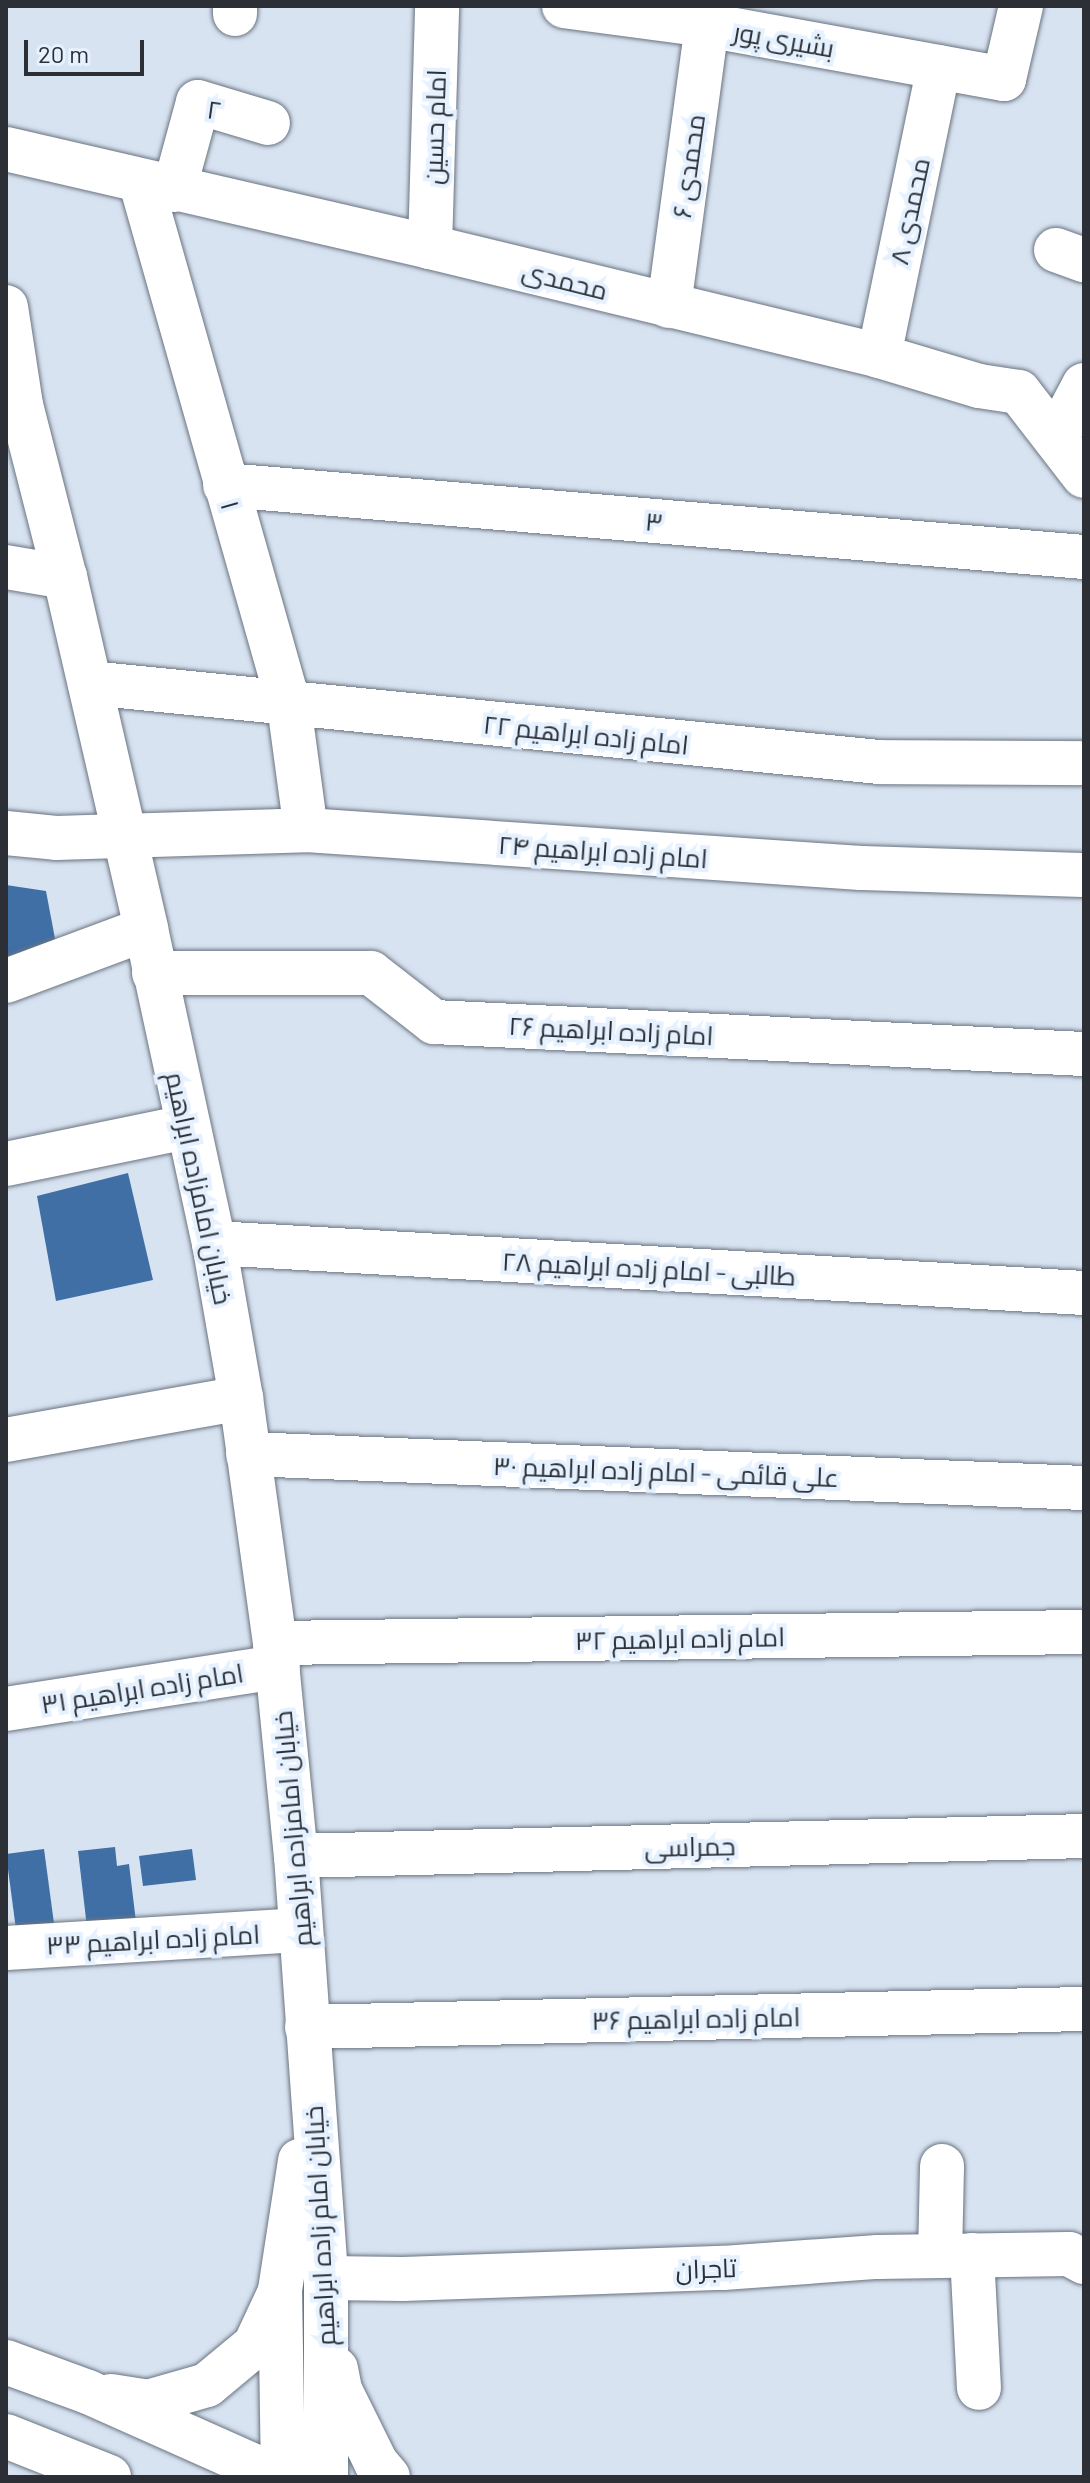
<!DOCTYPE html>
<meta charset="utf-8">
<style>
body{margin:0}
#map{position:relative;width:1090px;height:2483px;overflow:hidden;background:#d8e3f1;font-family:Barlow,Cairo,sans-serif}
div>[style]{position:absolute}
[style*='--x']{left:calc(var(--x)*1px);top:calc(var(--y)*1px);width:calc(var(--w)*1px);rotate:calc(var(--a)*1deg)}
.building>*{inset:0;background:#3f6fa5}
.roads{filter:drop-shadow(0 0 2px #6a7481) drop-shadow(0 0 2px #6a7481)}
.minor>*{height:44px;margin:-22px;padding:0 22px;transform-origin:22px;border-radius:22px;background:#fff}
.major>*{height:44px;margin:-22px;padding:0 22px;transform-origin:22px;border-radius:22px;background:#fff}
span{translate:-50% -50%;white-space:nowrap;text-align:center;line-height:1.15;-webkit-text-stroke:8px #e5f1ff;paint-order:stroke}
.street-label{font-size:26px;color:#2c3036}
.frame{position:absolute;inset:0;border:8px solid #2c3036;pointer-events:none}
.scale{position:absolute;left:24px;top:40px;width:120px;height:36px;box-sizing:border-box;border:4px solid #2c3036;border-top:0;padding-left:10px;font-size:24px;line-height:28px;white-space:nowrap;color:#2c3036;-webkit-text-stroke:6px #e5f1ff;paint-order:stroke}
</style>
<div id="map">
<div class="building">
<i style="clip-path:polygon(6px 885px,46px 891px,56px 944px,6px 971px)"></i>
<i style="clip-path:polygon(128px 1173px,153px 1280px,56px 1301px,37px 1196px)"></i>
<i style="clip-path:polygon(115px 1847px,117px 1866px,129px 1864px,137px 1930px,88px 1936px,78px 1851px)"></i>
<i style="clip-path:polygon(44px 1849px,55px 1931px,17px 1937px,6px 1854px)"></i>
<i style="clip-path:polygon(192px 1849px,196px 1880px,143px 1886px,139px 1856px)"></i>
</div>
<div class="roads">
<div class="minor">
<i style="--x:235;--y:6;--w:8;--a:90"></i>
<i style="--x:564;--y:6;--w:144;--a:7.6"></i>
<i style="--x:707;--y:25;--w:302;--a:10.3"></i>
<i style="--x:1004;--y:79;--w:75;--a:-76.9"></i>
<i style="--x:6;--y:149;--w:435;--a:13"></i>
<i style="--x:430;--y:247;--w:462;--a:13.6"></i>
<i style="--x:879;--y:356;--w:104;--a:16.7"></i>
<i style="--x:979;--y:386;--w:40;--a:8.5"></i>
<i style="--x:1019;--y:392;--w:106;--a:52.3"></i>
<i style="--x:141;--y:183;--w:543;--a:74.17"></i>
<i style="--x:289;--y:705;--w:126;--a:82.3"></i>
<i style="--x:174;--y:190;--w:91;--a:-74.7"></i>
<i style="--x:198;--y:102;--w:73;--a:16.7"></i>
<i style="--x:430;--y:247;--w:241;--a:-88.3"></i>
<i style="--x:1056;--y:250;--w:30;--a:20"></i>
<i style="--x:669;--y:306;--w:284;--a:-82.3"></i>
<i style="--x:879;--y:356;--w:295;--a:-78.3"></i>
<i style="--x:1056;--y:438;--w:60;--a:-62.2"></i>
<i style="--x:225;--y:485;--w:862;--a:4.79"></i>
<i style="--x:6;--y:567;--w:60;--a:9.6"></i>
<i style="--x:90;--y:683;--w:793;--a:5.72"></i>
<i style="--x:879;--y:762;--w:205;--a:0.3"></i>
<i style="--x:6;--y:833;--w:50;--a:5.7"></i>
<i style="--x:56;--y:838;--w:250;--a:-1.8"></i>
<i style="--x:306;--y:830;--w:556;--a:3.92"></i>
<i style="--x:861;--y:868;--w:223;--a:1.8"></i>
<i style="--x:154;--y:973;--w:217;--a:0"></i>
<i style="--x:371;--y:973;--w:80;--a:37.9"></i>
<i style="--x:434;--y:1022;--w:651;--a:2.82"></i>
<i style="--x:6;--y:981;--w:149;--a:-20.4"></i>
<i style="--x:6;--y:1164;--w:185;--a:-11.6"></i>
<i style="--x:214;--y:1243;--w:871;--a:3.29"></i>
<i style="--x:6;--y:1440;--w:239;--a:-10.1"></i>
<i style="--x:248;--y:1454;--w:837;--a:2.33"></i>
<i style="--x:275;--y:1643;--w:809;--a:-0.78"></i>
<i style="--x:6;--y:1709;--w:275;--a:-8.8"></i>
<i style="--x:296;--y:1856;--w:788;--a:-1.45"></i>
<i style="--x:6;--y:1948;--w:295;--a:-3.5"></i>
<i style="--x:307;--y:2027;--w:777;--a:-1.33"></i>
<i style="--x:972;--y:2255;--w:133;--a:87"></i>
<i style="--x:940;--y:2256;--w:90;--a:-88.7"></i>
<i style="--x:326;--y:2278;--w:77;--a:0.7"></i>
<i style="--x:403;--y:2279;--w:320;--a:-2"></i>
<i style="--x:723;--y:2268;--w:155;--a:-4.1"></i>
<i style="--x:878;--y:2257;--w:191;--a:-0.9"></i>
<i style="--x:1069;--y:2254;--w:17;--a:28"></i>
</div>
<div class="major">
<i style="--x:6;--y:307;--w:99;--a:81.3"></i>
<i style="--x:21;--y:405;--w:178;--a:75.7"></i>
<i style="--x:65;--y:577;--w:361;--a:77"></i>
<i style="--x:146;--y:929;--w:321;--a:77.8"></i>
<i style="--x:214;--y:1243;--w:157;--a:80.1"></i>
<i style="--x:241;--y:1398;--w:247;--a:82.1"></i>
<i style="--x:275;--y:1643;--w:214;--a:84.4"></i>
<i style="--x:296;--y:1856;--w:423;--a:85.9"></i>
<i style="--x:326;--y:2278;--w:199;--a:90"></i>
<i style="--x:6;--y:2362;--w:87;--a:20.1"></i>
<i style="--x:88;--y:2392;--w:209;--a:24"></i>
<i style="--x:336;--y:2369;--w:21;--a:79"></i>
<i style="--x:340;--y:2390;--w:81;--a:63.7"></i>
<i style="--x:376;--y:2463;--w:18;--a:49"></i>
<i style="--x:111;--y:2396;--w:37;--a:9"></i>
<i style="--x:148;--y:2402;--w:61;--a:-16.1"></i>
<i style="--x:207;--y:2385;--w:62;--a:-39.8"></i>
<i style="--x:255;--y:2345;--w:54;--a:-64.9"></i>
<i style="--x:6;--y:2436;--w:111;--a:21.7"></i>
<i style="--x:283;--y:2477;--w:187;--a:-90.9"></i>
<i style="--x:280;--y:2290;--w:131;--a:-81.2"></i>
</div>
</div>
<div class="street-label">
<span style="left:784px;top:39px;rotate:10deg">بشیری پور</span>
<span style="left:214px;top:109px;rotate:8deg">۲</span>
<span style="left:434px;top:127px;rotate:-88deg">امام حسین</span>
<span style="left:688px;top:166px;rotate:-82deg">محمدی ۶</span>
<span style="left:909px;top:211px;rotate:-78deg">محمدی ۸</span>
<span style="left:565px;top:280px;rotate:14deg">محمدی</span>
<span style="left:231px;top:505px;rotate:74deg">۱</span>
<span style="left:654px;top:521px;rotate:5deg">۳</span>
<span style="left:586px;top:734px;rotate:6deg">امام زاده ابراهیم ۲۲</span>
<span style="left:603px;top:851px;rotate:4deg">امام زاده ابراهیم ۲۴</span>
<span style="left:611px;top:1030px;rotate:3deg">امام زاده ابراهیم ۲۶</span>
<span style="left:200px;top:1188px;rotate:78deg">خیابان امامزاده ابراهیم</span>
<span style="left:649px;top:1268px;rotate:3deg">طالبی - امام زاده ابراهیم ۲۸</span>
<span style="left:666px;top:1471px;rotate:2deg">علی قائمی - امام زاده ابراهیم ۳۰</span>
<span style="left:680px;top:1638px;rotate:-1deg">امام زاده ابراهیم ۳۲</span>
<span style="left:142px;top:1688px;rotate:-9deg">امام زاده ابراهیم ۳۱</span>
<span style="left:292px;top:1829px;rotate:-95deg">خیابان امامزاده ابراهیم</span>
<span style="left:690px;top:1846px;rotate:-1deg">جمراسی</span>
<span style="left:153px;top:1939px;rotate:-3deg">امام زاده ابراهیم ۳۳</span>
<span style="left:696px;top:2018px;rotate:-1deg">امام زاده ابراهیم ۳۶</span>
<span style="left:319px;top:2226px;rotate:-93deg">خیابان امام زاده ابراهیم</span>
<span style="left:706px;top:2268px;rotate:-2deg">تاجران</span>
</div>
<div class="frame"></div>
<div class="scale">20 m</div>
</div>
